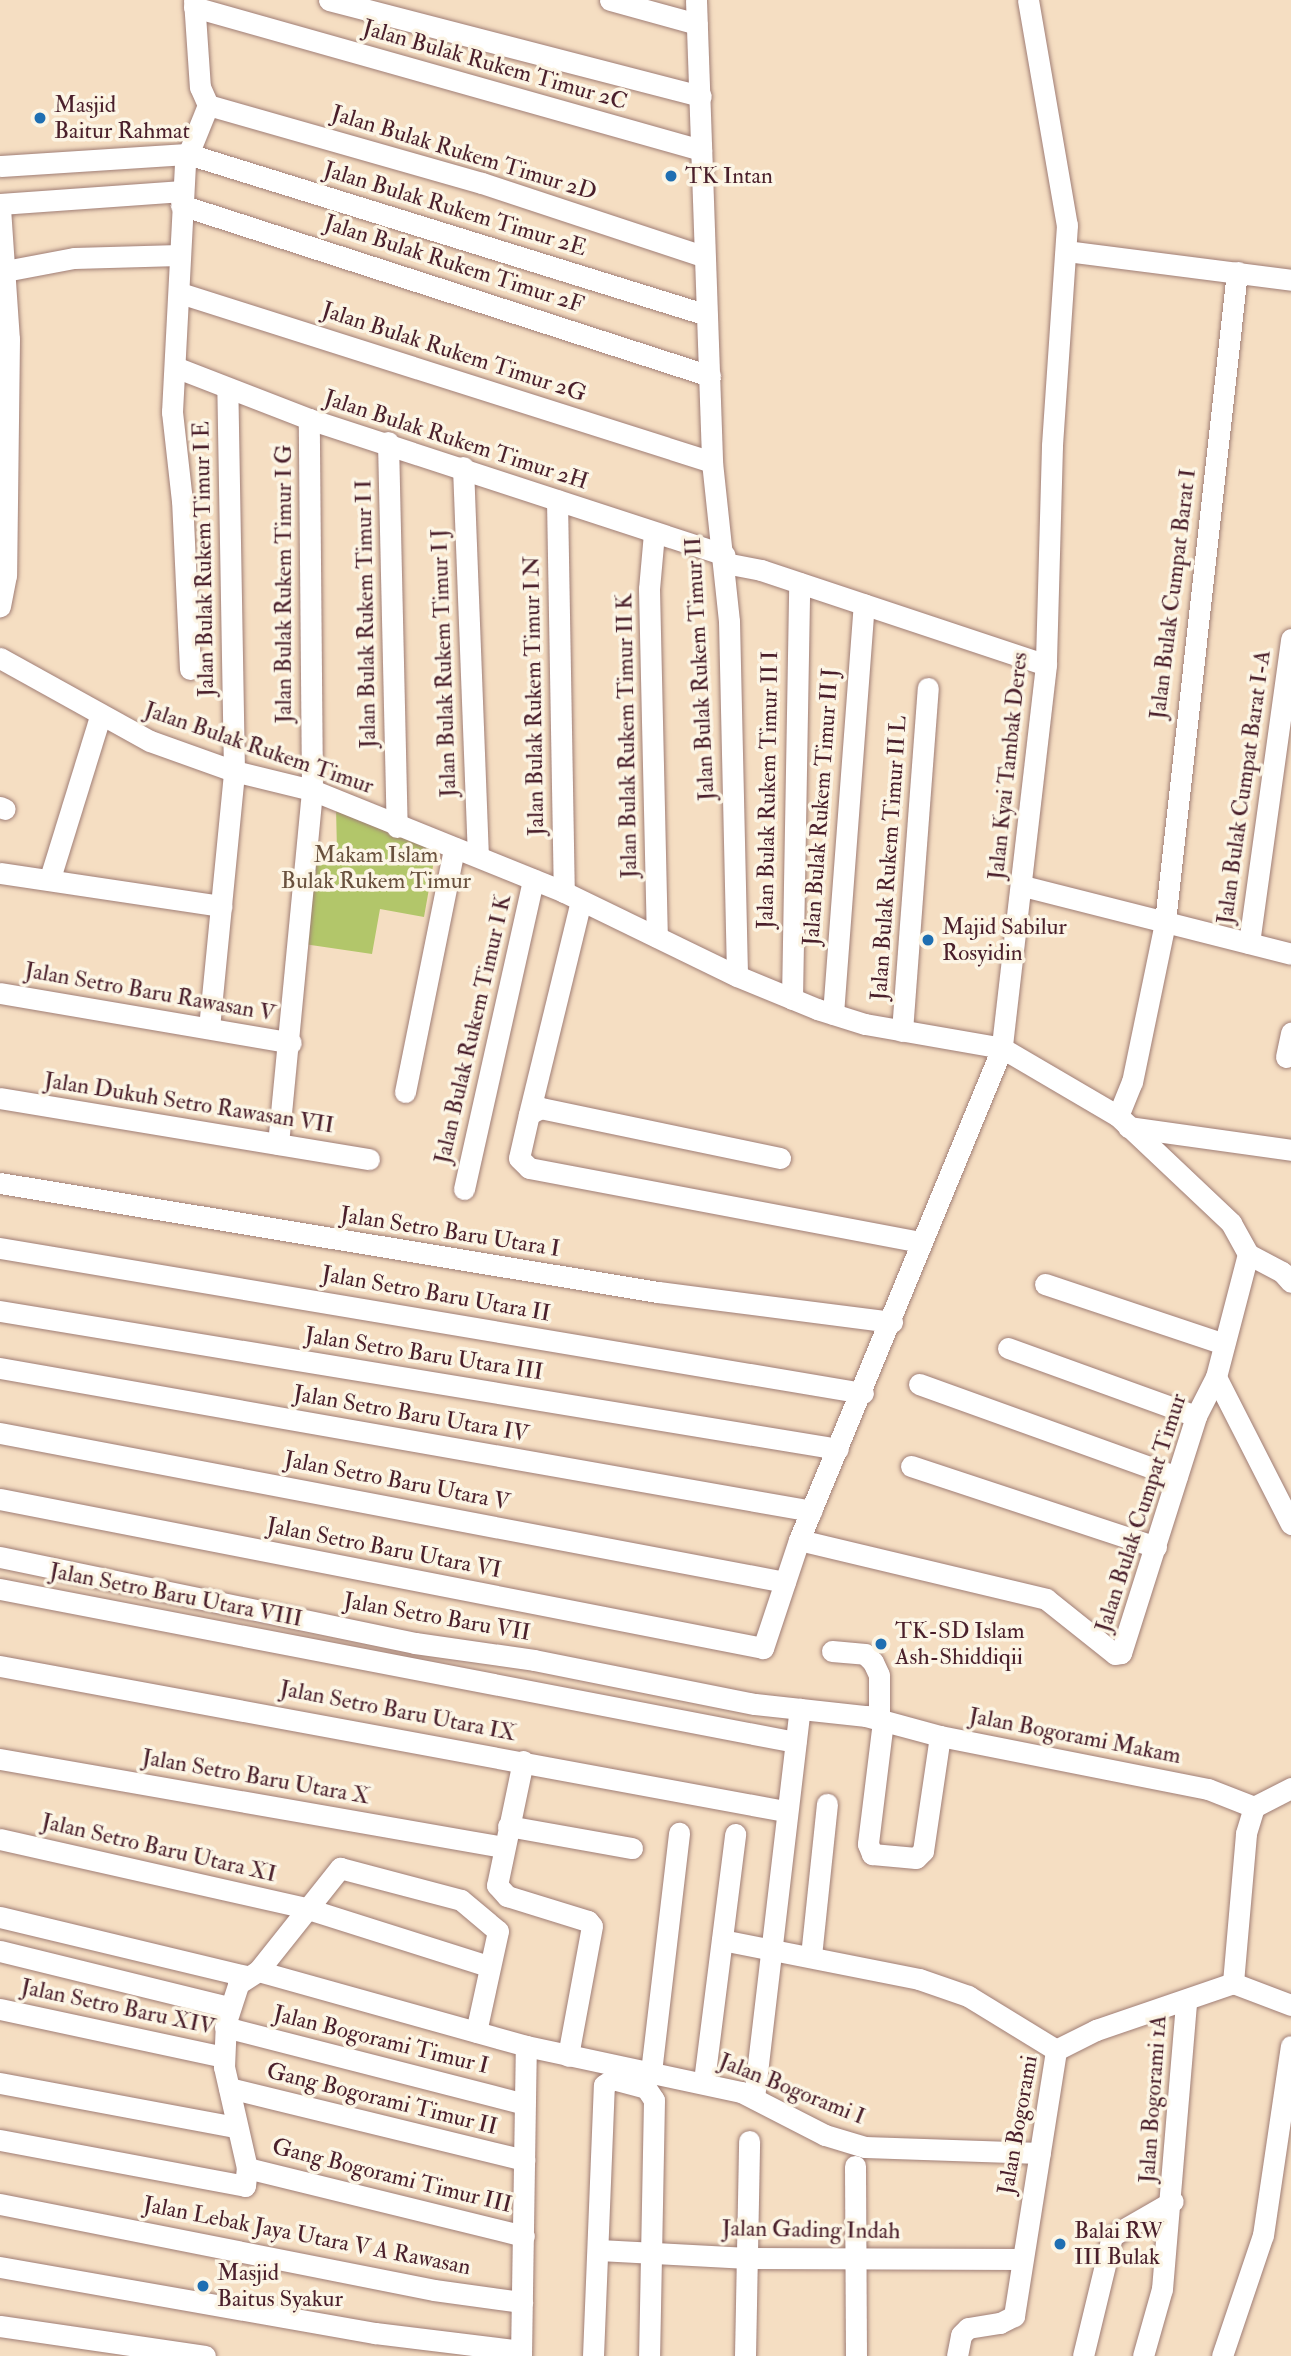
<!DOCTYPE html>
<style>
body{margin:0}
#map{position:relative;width:1291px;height:2356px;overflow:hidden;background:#f5dec2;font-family:"IM FELL Double Pica",serif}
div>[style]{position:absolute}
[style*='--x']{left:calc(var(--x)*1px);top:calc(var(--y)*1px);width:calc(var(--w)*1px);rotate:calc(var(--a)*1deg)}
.green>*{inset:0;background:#b2c66a}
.roads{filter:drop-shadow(0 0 2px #a07e76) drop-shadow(0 0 2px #a07e76)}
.minor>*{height:21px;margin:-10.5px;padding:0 10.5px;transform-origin:10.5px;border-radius:10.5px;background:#fff}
.dots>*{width:19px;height:19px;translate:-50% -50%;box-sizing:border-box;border:4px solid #fcf5e5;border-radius:50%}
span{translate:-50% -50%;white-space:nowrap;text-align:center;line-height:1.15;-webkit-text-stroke:7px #fcf5e5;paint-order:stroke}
.street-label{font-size:23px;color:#4a1f2b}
.poi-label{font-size:23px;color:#4a1f2b}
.left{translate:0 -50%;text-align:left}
.park-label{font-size:23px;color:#69513e}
</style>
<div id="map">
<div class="green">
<i style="clip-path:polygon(336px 808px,436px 849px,424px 917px,380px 909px,372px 954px,304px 944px,311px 852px,337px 851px)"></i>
</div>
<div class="roads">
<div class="minor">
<i style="--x:194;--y:0;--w:87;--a:86.1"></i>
<i style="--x:200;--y:87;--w:20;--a:66"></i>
<i style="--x:329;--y:0;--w:384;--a:14.5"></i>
<i style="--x:610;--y:0;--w:90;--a:15.4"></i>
<i style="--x:696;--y:0;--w:462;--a:88"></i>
<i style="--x:712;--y:462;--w:160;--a:83.9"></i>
<i style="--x:729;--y:621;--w:355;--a:88.7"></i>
<i style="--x:1028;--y:0;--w:228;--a:80.2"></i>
<i style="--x:1067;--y:225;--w:222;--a:93.9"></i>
<i style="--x:1052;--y:446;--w:219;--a:91.6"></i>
<i style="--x:1046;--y:665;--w:386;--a:96.6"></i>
<i style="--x:1002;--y:1048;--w:134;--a:30.4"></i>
<i style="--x:1118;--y:1116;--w:156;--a:43.4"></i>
<i style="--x:1231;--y:1223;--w:35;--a:61"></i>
<i style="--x:1248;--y:1254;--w:127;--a:104.6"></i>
<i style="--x:1216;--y:1377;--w:165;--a:63"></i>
<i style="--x:194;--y:7;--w:527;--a:15.75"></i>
<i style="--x:208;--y:105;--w:285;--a:15.9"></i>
<i style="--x:482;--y:183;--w:233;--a:18.3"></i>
<i style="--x:0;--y:166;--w:188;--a:-3.7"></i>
<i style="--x:188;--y:154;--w:543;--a:17.23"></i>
<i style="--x:0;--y:204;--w:183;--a:-4.1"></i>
<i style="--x:181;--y:205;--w:556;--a:17.91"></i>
<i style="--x:0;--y:208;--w:131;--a:86.1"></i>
<i style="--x:9;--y:339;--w:236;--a:90.7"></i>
<i style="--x:6;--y:575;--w:32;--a:101"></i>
<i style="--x:1066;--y:251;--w:227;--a:7.3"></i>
<i style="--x:5;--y:271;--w:70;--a:-10.7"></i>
<i style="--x:74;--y:258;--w:105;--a:-1.6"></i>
<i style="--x:180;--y:293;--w:558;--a:17.62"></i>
<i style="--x:175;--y:367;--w:144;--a:21.2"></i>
<i style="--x:309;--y:419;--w:437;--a:18.1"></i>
<i style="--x:388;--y:442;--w:385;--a:88.7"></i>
<i style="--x:463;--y:467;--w:389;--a:87.8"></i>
<i style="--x:557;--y:500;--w:392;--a:89"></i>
<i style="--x:654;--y:533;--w:56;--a:95.1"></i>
<i style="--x:649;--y:589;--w:348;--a:88.7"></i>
<i style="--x:725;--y:563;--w:37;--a:11"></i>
<i style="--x:761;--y:570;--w:300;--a:18.4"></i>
<i style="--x:0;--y:658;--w:171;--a:29"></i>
<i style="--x:150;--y:741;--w:89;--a:19.7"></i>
<i style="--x:234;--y:771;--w:80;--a:13.7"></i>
<i style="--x:312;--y:790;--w:272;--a:22"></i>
<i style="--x:564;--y:892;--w:192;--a:25.9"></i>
<i style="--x:737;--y:976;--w:87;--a:22.4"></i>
<i style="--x:817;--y:1009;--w:50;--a:17.4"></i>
<i style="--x:865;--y:1024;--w:139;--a:9.9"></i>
<i style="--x:1002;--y:1048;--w:532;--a:112.42"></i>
<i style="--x:799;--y:1540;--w:114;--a:108.4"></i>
<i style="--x:763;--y:1648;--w:777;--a:-168.95"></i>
<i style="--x:190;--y:669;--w:168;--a:-92.7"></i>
<i style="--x:182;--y:501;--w:90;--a:-96.4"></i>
<i style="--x:172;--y:412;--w:250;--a:-87"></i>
<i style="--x:185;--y:162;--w:61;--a:-68"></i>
<i style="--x:0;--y:807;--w:5;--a:22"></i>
<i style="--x:0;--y:873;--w:224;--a:8.5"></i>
<i style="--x:50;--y:878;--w:170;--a:-72.8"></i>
<i style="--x:1023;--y:886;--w:276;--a:14.2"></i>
<i style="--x:1249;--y:943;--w:307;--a:-82.1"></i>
<i style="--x:0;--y:993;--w:295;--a:9.7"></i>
<i style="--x:792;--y:999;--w:416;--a:-89"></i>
<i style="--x:833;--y:1014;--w:411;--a:-85.7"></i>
<i style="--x:209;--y:1028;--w:258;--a:-84.4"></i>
<i style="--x:234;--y:771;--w:383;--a:-91"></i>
<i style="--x:902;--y:1031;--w:344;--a:-85.7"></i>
<i style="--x:1286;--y:1057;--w:25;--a:-78"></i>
<i style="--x:405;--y:1092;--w:249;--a:-78.6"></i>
<i style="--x:0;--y:1098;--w:374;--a:9.4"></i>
<i style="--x:529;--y:1114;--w:219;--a:-76.3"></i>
<i style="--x:1118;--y:1116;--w:37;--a:-68"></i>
<i style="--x:1132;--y:1082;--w:163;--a:-78.3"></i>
<i style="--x:1165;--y:922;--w:654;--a:-83.68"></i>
<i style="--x:1128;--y:1127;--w:165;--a:8"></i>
<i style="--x:278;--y:1144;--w:356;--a:-84.5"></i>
<i style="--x:312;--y:790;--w:371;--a:-90.5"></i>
<i style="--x:780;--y:1158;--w:244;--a:-168.2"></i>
<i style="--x:541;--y:1108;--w:13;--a:153"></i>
<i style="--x:529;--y:1114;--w:45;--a:102.8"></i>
<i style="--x:519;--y:1158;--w:14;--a:45"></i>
<i style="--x:529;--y:1168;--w:397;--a:10.7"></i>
<i style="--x:0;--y:1183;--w:667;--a:9.41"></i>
<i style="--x:658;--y:1292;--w:236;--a:7.3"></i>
<i style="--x:464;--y:1189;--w:317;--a:-77.4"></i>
<i style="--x:0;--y:1248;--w:875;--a:9.54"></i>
<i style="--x:1248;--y:1254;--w:38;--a:28"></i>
<i style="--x:1282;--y:1272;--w:13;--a:48"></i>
<i style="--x:1045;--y:1284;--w:189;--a:18.5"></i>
<i style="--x:0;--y:1311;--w:849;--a:9.35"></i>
<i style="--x:1008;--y:1348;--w:200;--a:19.9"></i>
<i style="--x:0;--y:1368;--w:824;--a:9.99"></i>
<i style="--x:919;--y:1384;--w:274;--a:19.8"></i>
<i style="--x:0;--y:1433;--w:799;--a:10.75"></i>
<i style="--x:911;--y:1466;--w:258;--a:18.3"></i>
<i style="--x:799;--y:1540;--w:254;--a:13.4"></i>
<i style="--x:1046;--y:1599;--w:88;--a:38.6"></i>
<i style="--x:1115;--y:1654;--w:6;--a:-9"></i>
<i style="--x:1121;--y:1653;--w:249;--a:-72.4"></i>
<i style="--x:1196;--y:1416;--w:44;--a:-62.9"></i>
<i style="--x:0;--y:1557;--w:424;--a:11.7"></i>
<i style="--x:415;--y:1643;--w:120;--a:8.1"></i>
<i style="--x:534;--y:1660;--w:225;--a:11.3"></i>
<i style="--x:755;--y:1704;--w:112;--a:6.2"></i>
<i style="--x:866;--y:1716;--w:77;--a:15.1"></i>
<i style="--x:940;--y:1736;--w:273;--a:11.2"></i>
<i style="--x:1208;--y:1789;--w:49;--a:21.4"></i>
<i style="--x:0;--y:1589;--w:810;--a:10.89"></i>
<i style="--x:832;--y:1651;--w:33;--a:5"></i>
<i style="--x:865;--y:1654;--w:11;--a:45"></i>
<i style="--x:873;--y:1662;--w:14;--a:65"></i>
<i style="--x:879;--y:1675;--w:45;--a:90"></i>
<i style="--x:0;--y:1666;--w:798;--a:10.47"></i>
<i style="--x:883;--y:1721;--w:124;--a:97"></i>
<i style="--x:868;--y:1844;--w:11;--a:68"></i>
<i style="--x:872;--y:1854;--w:44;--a:5.2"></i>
<i style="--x:916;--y:1858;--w:10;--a:-45"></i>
<i style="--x:923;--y:1851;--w:116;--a:-81.6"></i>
<i style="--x:0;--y:1759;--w:511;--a:9.92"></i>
<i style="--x:523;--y:1761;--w:127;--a:101.8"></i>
<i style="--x:497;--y:1885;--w:15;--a:48"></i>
<i style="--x:507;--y:1896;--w:85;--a:17.2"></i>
<i style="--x:588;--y:1921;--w:6;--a:51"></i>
<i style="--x:592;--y:1926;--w:132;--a:100.5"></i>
<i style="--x:1291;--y:1788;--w:42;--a:152.8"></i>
<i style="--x:1254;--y:1807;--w:28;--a:107"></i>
<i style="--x:1246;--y:1834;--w:150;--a:95"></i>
<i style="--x:1233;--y:1983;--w:62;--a:20.8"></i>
<i style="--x:508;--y:1826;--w:126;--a:10.1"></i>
<i style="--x:0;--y:1839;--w:313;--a:12.7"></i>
<i style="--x:305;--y:1908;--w:192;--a:17.6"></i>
<i style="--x:0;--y:1917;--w:252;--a:13.5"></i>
<i style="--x:722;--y:1940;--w:201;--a:11.2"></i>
<i style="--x:919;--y:1979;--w:52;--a:19.1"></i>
<i style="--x:968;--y:1996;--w:103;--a:31.5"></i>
<i style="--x:0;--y:1951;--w:235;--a:13.8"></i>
<i style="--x:811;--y:1956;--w:153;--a:-84"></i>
<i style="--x:258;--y:1971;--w:132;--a:-51.5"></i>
<i style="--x:340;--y:1868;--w:125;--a:14.8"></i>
<i style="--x:461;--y:1900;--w:48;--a:40"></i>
<i style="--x:498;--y:1931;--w:103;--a:102.3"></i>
<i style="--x:0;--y:2009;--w:229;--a:12.1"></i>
<i style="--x:225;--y:2027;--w:309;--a:14.4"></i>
<i style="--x:651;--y:2072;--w:241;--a:-83.3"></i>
<i style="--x:704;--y:2081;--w:249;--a:-82.8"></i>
<i style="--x:0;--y:2083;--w:240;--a:10.6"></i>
<i style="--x:229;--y:2088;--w:304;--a:13.7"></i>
<i style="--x:754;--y:2098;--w:392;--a:-83.3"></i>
<i style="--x:0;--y:2140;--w:249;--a:10.6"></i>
<i style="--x:245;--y:2186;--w:18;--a:-84"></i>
<i style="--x:247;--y:2168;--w:104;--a:-102.8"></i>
<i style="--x:224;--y:2067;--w:45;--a:-87.5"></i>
<i style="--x:226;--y:2022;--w:40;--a:-72"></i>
<i style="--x:238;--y:1984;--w:24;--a:-33"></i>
<i style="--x:258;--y:1971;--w:278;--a:15.6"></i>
<i style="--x:526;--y:2046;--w:220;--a:12.1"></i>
<i style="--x:741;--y:2092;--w:94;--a:27.1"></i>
<i style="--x:825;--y:2135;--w:42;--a:16.7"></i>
<i style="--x:865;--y:2147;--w:175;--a:2"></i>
<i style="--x:855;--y:2166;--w:190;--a:89.7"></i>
<i style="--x:247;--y:2168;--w:285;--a:13.8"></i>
<i style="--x:0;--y:2204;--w:442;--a:11.2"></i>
<i style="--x:434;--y:2290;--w:89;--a:7.8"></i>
<i style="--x:599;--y:2250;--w:149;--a:3.1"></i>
<i style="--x:748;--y:2258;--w:274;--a:0.2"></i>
<i style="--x:0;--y:2267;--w:381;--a:10"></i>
<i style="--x:375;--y:2333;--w:147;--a:7"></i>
<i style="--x:0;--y:2326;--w:207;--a:8.3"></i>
<i style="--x:521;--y:2356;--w:310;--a:-89.1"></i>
<i style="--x:593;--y:2356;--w:271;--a:-87.7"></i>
<i style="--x:604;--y:2085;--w:11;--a:-34"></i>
<i style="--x:613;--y:2079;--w:34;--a:15"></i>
<i style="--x:646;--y:2088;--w:14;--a:56"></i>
<i style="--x:654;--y:2100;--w:256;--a:91.1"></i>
<i style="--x:745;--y:2356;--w:215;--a:-88.9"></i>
<i style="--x:957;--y:2356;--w:21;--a:-79"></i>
<i style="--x:961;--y:2335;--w:10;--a:-45"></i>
<i style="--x:968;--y:2328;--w:32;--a:-9"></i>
<i style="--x:1000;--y:2323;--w:16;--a:-27"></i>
<i style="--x:1014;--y:2316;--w:269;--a:-81"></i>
<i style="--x:1056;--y:2050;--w:45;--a:-26.6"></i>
<i style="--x:1096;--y:2030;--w:145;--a:-18.9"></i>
<i style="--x:1083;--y:2356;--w:123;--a:-76.4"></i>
<i style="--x:1112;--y:2236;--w:70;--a:-29.8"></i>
<i style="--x:1143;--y:2356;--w:70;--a:-74.2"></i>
<i style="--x:1162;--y:2289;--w:289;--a:-85.2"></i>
<i style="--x:1222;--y:2356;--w:128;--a:-71.3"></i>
<i style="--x:1263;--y:2235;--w:191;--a:-81.6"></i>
</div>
</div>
<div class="dots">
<i style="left:40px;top:118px;background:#1f6fb2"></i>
<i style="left:671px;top:176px;background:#1f6fb2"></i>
<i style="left:928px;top:940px;background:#1f6fb2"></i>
<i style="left:881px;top:1644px;background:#1f6fb2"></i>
<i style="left:1060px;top:2244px;background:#1f6fb2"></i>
<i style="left:203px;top:2286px;background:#1f6fb2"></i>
</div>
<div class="street-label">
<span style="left:495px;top:65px;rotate:16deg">Jalan Bulak Rukem Timur 2C</span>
<span style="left:464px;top:153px;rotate:17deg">Jalan Bulak Rukem Timur 2D</span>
<span style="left:455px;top:209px;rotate:17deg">Jalan Bulak Rukem Timur 2E</span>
<span style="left:454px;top:264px;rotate:18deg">Jalan Bulak Rukem Timur 2F</span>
<span style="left:454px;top:352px;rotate:18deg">Jalan Bulak Rukem Timur 2G</span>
<span style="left:456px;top:440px;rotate:18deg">Jalan Bulak Rukem Timur 2H</span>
<span style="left:204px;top:559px;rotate:-91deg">Jalan Bulak Rukem Timur I E</span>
<span style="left:284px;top:584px;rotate:-90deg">Jalan Bulak Rukem Timur I G</span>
<span style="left:1173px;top:594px;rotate:-83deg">Jalan Bulak Cumpat Barat I</span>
<span style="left:366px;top:614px;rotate:-91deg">Jalan Bulak Rukem Timur I I</span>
<span style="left:444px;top:663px;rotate:-92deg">Jalan Bulak Rukem Timur I J</span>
<span style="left:700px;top:669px;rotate:-93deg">Jalan Bulak Rukem Timur II</span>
<span style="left:534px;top:696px;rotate:-91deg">Jalan Bulak Rukem Timur I N</span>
<span style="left:627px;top:736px;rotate:-91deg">Jalan Bulak Rukem Timur II K</span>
<span style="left:259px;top:748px;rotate:19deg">Jalan Bulak Rukem Timur</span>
<span style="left:1008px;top:766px;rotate:-84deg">Jalan Kyai Tambak Deres</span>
<span style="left:1244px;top:787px;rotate:-82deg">Jalan Bulak Cumpat Barat I-A</span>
<span style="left:768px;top:790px;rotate:-89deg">Jalan Bulak Rukem Timur II I</span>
<span style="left:821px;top:807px;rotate:-86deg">Jalan Bulak Rukem Timur II J</span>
<span style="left:889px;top:858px;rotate:-86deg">Jalan Bulak Rukem Timur II L</span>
<span style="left:150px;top:992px;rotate:10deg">Jalan Setro Baru Rawasan V</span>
<span style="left:473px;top:1029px;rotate:-77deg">Jalan Bulak Rukem Timur I K</span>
<span style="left:189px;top:1103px;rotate:9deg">Jalan Dukuh Setro Rawasan VII</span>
<span style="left:450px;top:1232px;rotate:9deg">Jalan Setro Baru Utara I</span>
<span style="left:436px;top:1294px;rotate:10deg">Jalan Setro Baru Utara II</span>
<span style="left:424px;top:1354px;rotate:9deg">Jalan Setro Baru Utara III</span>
<span style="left:411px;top:1414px;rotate:10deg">Jalan Setro Baru Utara IV</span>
<span style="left:397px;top:1481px;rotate:11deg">Jalan Setro Baru Utara V</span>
<span style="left:1141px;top:1513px;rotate:-72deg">Jalan Bulak Cumpat Timur</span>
<span style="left:384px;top:1548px;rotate:11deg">Jalan Setro Baru Utara VI</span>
<span style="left:176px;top:1595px;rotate:11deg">Jalan Setro Baru Utara VIII</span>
<span style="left:437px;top:1617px;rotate:10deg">Jalan Setro Baru VII</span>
<span style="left:398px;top:1711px;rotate:11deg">Jalan Setro Baru Utara IX</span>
<span style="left:1075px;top:1736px;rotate:11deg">Jalan Bogorami Makam</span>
<span style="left:256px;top:1777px;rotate:10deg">Jalan Setro Baru Utara X</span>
<span style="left:159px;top:1848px;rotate:13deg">Jalan Setro Baru Utara XI</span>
<span style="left:118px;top:2007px;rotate:12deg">Jalan Setro Baru XIV</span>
<span style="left:381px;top:2040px;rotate:14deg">Jalan Bogorami Timur I</span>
<span style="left:792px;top:2089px;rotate:22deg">Jalan Bogorami I</span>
<span style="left:382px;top:2099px;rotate:14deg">Gang Bogorami Timur II</span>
<span style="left:1153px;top:2099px;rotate:-86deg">Jalan Bogorami 1A</span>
<span style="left:1018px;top:2125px;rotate:-80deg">Jalan Bogorami</span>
<span style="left:392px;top:2176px;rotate:14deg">Gang Bogorami Timur III</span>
<span style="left:811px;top:2230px;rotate:1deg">Jalan Gading Indah</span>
<span style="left:307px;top:2236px;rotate:11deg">Jalan Lebak Jaya Utara V A Rawasan</span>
</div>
<div class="poi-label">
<span class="left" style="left:54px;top:118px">Masjid<br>Baitur Rahmat</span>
<span class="left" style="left:685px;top:176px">TK Intan</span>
<span class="left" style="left:942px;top:940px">Majid Sabilur<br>Rosyidin</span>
<span class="left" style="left:895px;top:1644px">TK-SD Islam<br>Ash-Shiddiqii</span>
<span class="left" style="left:1074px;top:2244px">Balai RW<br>III Bulak</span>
<span class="left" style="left:217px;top:2286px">Masjid<br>Baitus Syakur</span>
</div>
<div class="park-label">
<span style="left:376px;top:868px">Makam Islam<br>Bulak Rukem Timur</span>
</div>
</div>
